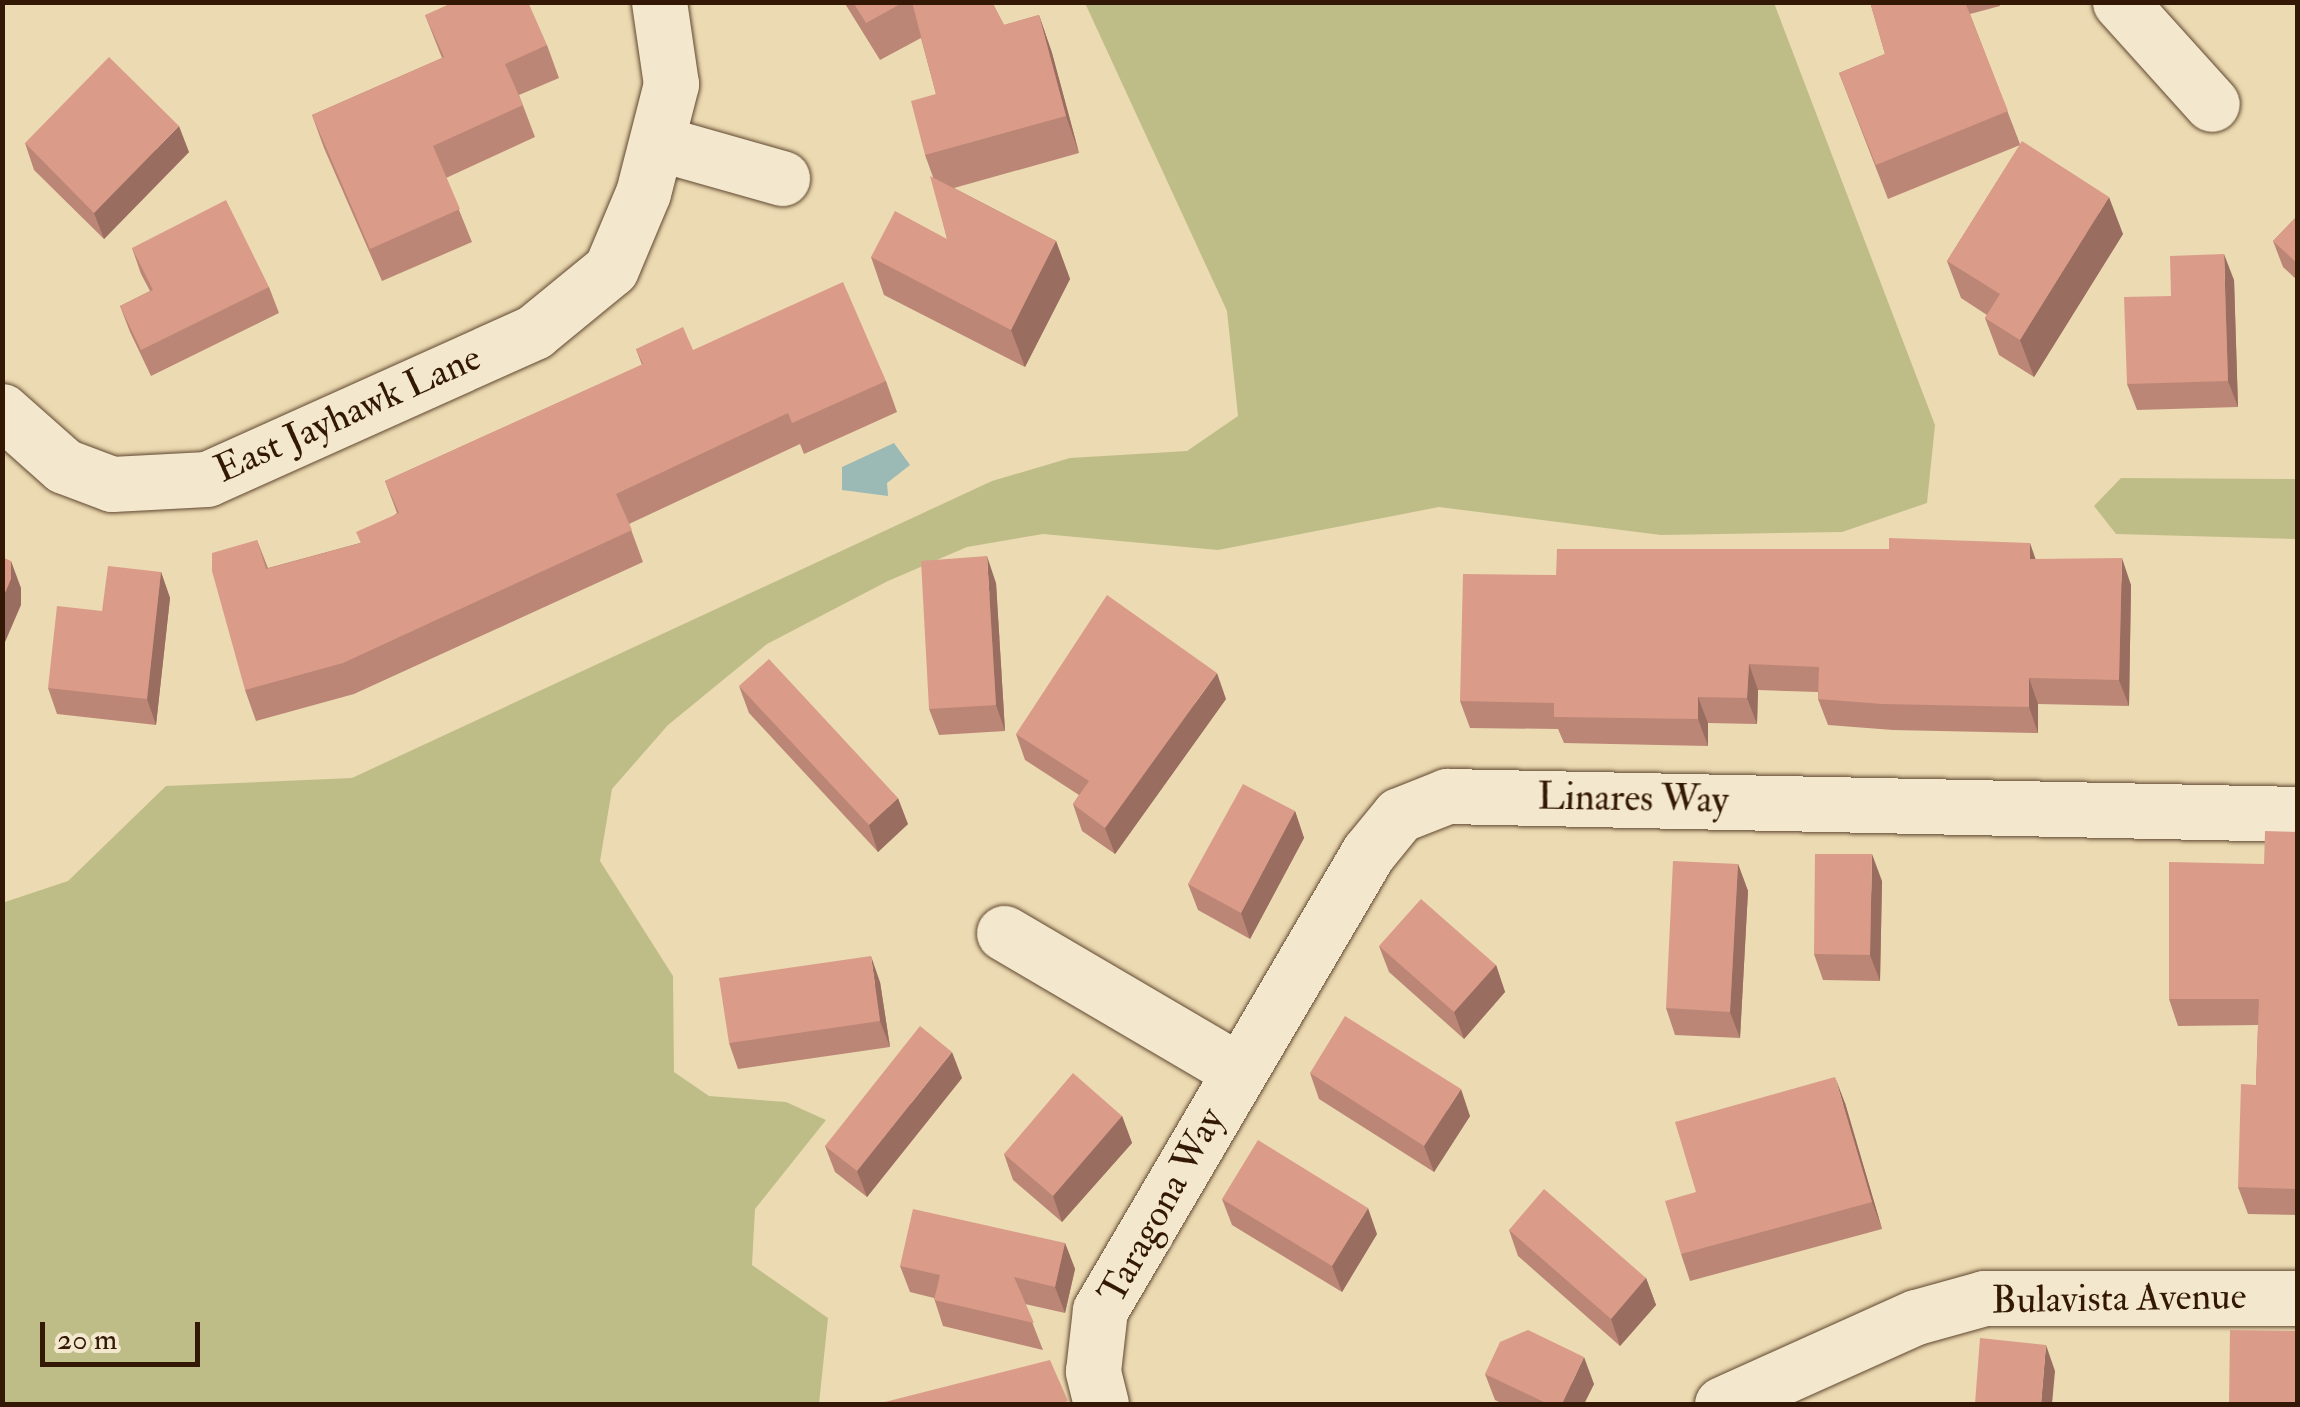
<!DOCTYPE html>
<style>
body{margin:0}
#map{position:relative;width:2300px;height:1407px;overflow:hidden;background:#ecdab2;font-family:"IM FELL Double Pica",serif}
div>[style]{position:absolute}
[style*='--x']{left:calc(var(--x)*1px);top:calc(var(--y)*1px);width:calc(var(--w)*1px);rotate:calc(var(--a)*1deg)}
.green>*{inset:0;background:#bfbd87}
.water>*{inset:0;background:#9bb9b5}
.roads{filter:drop-shadow(0 0 2px #604830) drop-shadow(0 0 2px #604830)}
.street>*{height:55px;margin:-27.5px;padding:0 27.5px;transform-origin:27.5px;border-radius:27.5px;background:#f3e7cd}
.wall>*{inset:0;background:#bb8676}
.shaded-wall>*{inset:0;background:#996d60}
.building>*{inset:0;background:#da9c89}
span{translate:-50% -50%;white-space:nowrap;text-align:center;line-height:1.15;-webkit-text-stroke:9px #f3e7cd;paint-order:stroke}
.street-label{font-size:38px;color:#321805}
.frame{position:absolute;inset:0;border:5px solid #321805;pointer-events:none}
.scale{position:absolute;left:40px;top:1322px;width:160px;height:45px;box-sizing:border-box;border:5px solid #321805;border-top:0;padding-left:12px;font-size:30px;line-height:35px;white-space:nowrap;color:#321805;-webkit-text-stroke:8px #f3e7cd;paint-order:stroke}
</style>
<div id="map">
<div class="green">
<i style="clip-path:polygon(1085px 3px,1774px 3px,1935px 425px,1927px 503px,1842px 532px,1661px 535px,1439px 507px,1218px 550px,1043px 534px,967px 547px,888px 581px,767px 644px,668px 725px,612px 789px,600px 861px,673px 976px,674px 1072px,709px 1096px,786px 1102px,826px 1120px,755px 1209px,752px 1265px,828px 1318px,819px 1404px,3px 1404px,2px 903px,68px 881px,166px 786px,352px 778px,992px 481px,1070px 458px,1187px 451px,1238px 416px,1227px 311px)"></i>
<i style="clip-path:polygon(2121px 478px,2297px 479px,2297px 539px,2116px 534px,2094px 506px)"></i>
</div>
<div class="water">
<i style="clip-path:polygon(894px 443px,910px 465px,887px 483px,888px 496px,842px 490px,842px 467px)"></i>
</div>
<div class="roads">
<div class="street">
<i style="--x:2120;--y:2;--w:137;--a:48"></i>
<i style="--x:658;--y:143;--w:129;--a:15.8"></i>
<i style="--x:2;--y:411;--w:83;--a:41.6"></i>
<i style="--x:64;--y:466;--w:51;--a:20.6"></i>
<i style="--x:112;--y:484;--w:95;--a:-3"></i>
<i style="--x:207;--y:479;--w:359;--a:-24.2"></i>
<i style="--x:534;--y:332;--w:99;--a:-39.3"></i>
<i style="--x:611;--y:269;--w:82;--a:-67.2"></i>
<i style="--x:643;--y:193;--w:113;--a:-75.6"></i>
<i style="--x:671;--y:84;--w:83;--a:-98.3"></i>
<i style="--x:1004;--y:933;--w:273;--a:30.4"></i>
<i style="--x:1101;--y:1404;--w:34;--a:-104"></i>
<i style="--x:1093;--y:1371;--w:61;--a:-83.5"></i>
<i style="--x:1100;--y:1310;--w:530;--a:-59.61"></i>
<i style="--x:1368;--y:853;--w:49;--a:-50.8"></i>
<i style="--x:1399;--y:815;--w:52;--a:-21.6"></i>
<i style="--x:1447;--y:796;--w:851;--a:1.21"></i>
<i style="--x:1722;--y:1404;--w:213;--a:-24.2"></i>
<i style="--x:1916;--y:1317;--w:71;--a:-15.6"></i>
<i style="--x:1984;--y:1298;--w:314;--a:0"></i>
</div>
</div>
<div class="wall">
<i style="clip-path:polygon(844px 2px,992px 2px,1004px 25px,1039px 15px,1052px 53px,1079px 153px,954px 188px,1056px 241px,1070px 279px,1025px 367px,884px 295px,871px 257px,947px 239px,933px 177px,925px 155px,936px 94px,921px 38px,880px 60px)"></i>
<i style="clip-path:polygon(1870px 2px,1999px 2px,2000px 6px,1970px 14px,2020px 144px,2123px 234px,2034px 377px,1999px 355px,1985px 318px,1987px 315px,1961px 298px,1947px 261px,2020px 145px,1888px 199px,1839px 73px,1885px 54px)"></i>
<i style="clip-path:polygon(425px 15px,547px 45px,559px 78px,519px 95px,535px 137px,446px 178px,472px 242px,382px 281px,324px 148px,312px 115px,442px 58px)"></i>
<i style="clip-path:polygon(25px 143px,189px 152px,104px 239px,34px 170px)"></i>
<i style="clip-path:polygon(2298px 215px,2298px 281px,2283px 267px,2273px 241px)"></i>
<i style="clip-path:polygon(132px 248px,269px 287px,279px 313px,151px 376px,130px 332px,120px 306px,150px 291px,141px 274px)"></i>
<i style="clip-path:polygon(2234px 280px,2238px 407px,2137px 410px,2127px 384px,2171px 296px)"></i>
<i style="clip-path:polygon(636px 349px,693px 350px,886px 381px,897px 412px,804px 454px,800px 444px,629px 524px,643px 562px,354px 694px,256px 721px,245px 690px,257px 540px,268px 568px,360px 543px,397px 513px,385px 481px,642px 365px)"></i>
<i style="clip-path:polygon(2036px 559px,2131px 585px,2129px 706px,2038px 704px,2038px 733px,1893px 730px,1828px 725px,1818px 699px,1818px 692px,1758px 690px,1757px 724px,1708px 723px,1708px 746px,1564px 743px,1558px 729px,1470px 728px,1460px 701px,1556px 575px)"></i>
<i style="clip-path:polygon(161px 572px,170px 598px,156px 725px,57px 714px,48px 688px)"></i>
<i style="clip-path:polygon(996px 583px,1005px 731px,939px 735px,929px 709px)"></i>
<i style="clip-path:polygon(739px 686px,908px 824px,878px 852px,749px 713px)"></i>
<i style="clip-path:polygon(1226px 699px,1115px 854px,1082px 831px,1073px 804px,1079px 795px,1025px 760px,1016px 734px)"></i>
<i style="clip-path:polygon(1295px 811px,1304px 838px,1250px 939px,1198px 910px,1188px 884px)"></i>
<i style="clip-path:polygon(2298px 832px,2298px 1215px,2248px 1214px,2238px 1187px,2256px 1085px,2258px 1025px,2178px 1026px,2169px 999px,2264px 864px)"></i>
<i style="clip-path:polygon(1738px 864px,1748px 891px,1740px 1038px,1675px 1035px,1666px 1008px)"></i>
<i style="clip-path:polygon(1882px 881px,1880px 981px,1823px 980px,1814px 954px)"></i>
<i style="clip-path:polygon(1379px 946px,1496px 965px,1505px 992px,1464px 1039px,1389px 972px)"></i>
<i style="clip-path:polygon(880px 982px,890px 1047px,738px 1069px,729px 1043px)"></i>
<i style="clip-path:polygon(1310px 1073px,1470px 1116px,1434px 1172px,1319px 1099px)"></i>
<i style="clip-path:polygon(962px 1078px,867px 1197px,835px 1172px,825px 1146px)"></i>
<i style="clip-path:polygon(1845px 1103px,1882px 1229px,1690px 1281px,1681px 1254px,1696px 1192px)"></i>
<i style="clip-path:polygon(1122px 1116px,1132px 1143px,1062px 1222px,1013px 1180px,1004px 1154px)"></i>
<i style="clip-path:polygon(1222px 1199px,1377px 1234px,1342px 1292px,1232px 1225px)"></i>
<i style="clip-path:polygon(1509px 1230px,1646px 1278px,1656px 1305px,1620px 1346px,1518px 1256px)"></i>
<i style="clip-path:polygon(1065px 1243px,1075px 1269px,1065px 1313px,1025px 1304px,1043px 1350px,943px 1326px,934px 1298px,910px 1292px,900px 1266px)"></i>
<i style="clip-path:polygon(1485px 1374px,1594px 1384px,1584px 1404px,1503px 1404px,1495px 1400px)"></i>
</div>
<div class="shaded-wall">
<i style="clip-path:polygon(1039px 15px,1052px 53px,1079px 153px,1066px 116px)"></i>
<i style="clip-path:polygon(179px 126px,189px 152px,104px 239px,94px 213px)"></i>
<i style="clip-path:polygon(2109px 197px,2123px 234px,2034px 377px,2020px 340px)"></i>
<i style="clip-path:polygon(1056px 241px,1070px 279px,1025px 367px,1011px 330px)"></i>
<i style="clip-path:polygon(2224px 254px,2234px 280px,2238px 407px,2228px 381px)"></i>
<i style="clip-path:polygon(2030px 543px,2039px 569px,2030px 559px)"></i>
<i style="clip-path:polygon(987px 556px,996px 583px,1005px 731px,996px 705px)"></i>
<i style="clip-path:polygon(2122px 558px,2131px 585px,2129px 706px,2119px 680px)"></i>
<i style="clip-path:polygon(11px 561px,21px 588px,21px 605px,2px 649px,2px 600px)"></i>
<i style="clip-path:polygon(161px 572px,170px 598px,156px 725px,147px 699px)"></i>
<i style="clip-path:polygon(1749px 664px,1758px 690px,1757px 724px,1747px 698px)"></i>
<i style="clip-path:polygon(1217px 673px,1226px 699px,1115px 854px,1105px 828px)"></i>
<i style="clip-path:polygon(2029px 678px,2038px 704px,2038px 733px,2029px 707px)"></i>
<i style="clip-path:polygon(1698px 697px,1708px 723px,1708px 746px,1698px 719px)"></i>
<i style="clip-path:polygon(898px 798px,908px 824px,878px 852px,869px 825px)"></i>
<i style="clip-path:polygon(1295px 811px,1304px 838px,1250px 939px,1241px 913px)"></i>
<i style="clip-path:polygon(1872px 854px,1882px 881px,1880px 981px,1870px 955px)"></i>
<i style="clip-path:polygon(1738px 864px,1748px 891px,1740px 1038px,1730px 1012px)"></i>
<i style="clip-path:polygon(871px 956px,880px 982px,890px 1047px,880px 1021px)"></i>
<i style="clip-path:polygon(1496px 965px,1505px 992px,1464px 1039px,1454px 1012px)"></i>
<i style="clip-path:polygon(952px 1052px,962px 1078px,867px 1197px,857px 1171px)"></i>
<i style="clip-path:polygon(1835px 1077px,1845px 1103px,1882px 1229px,1872px 1202px)"></i>
<i style="clip-path:polygon(1461px 1089px,1470px 1116px,1434px 1172px,1424px 1146px)"></i>
<i style="clip-path:polygon(2298px 1114px,2298px 1194px,2296px 1189px)"></i>
<i style="clip-path:polygon(1122px 1116px,1132px 1143px,1062px 1222px,1053px 1196px)"></i>
<i style="clip-path:polygon(1368px 1208px,1377px 1234px,1342px 1292px,1332px 1266px)"></i>
<i style="clip-path:polygon(1065px 1243px,1075px 1269px,1065px 1313px,1055px 1287px)"></i>
<i style="clip-path:polygon(1646px 1278px,1656px 1305px,1620px 1346px,1611px 1319px)"></i>
<i style="clip-path:polygon(2046px 1345px,2055px 1371px,2052px 1404px,2041px 1404px)"></i>
<i style="clip-path:polygon(1584px 1357px,1594px 1384px,1584px 1404px,1562px 1404px)"></i>
</div>
<div class="building">
<i style="clip-path:polygon(454px 2px,528px 2px,547px 45px,505px 64px,523px 105px,433px 146px,460px 209px,370px 249px,312px 115px,444px 57px,425px 15px)"></i>
<i style="clip-path:polygon(853px 2px,904px 2px,866px 23px)"></i>
<i style="clip-path:polygon(912px 2px,992px 2px,1004px 25px,1039px 15px,1066px 116px,925px 155px,911px 101px,936px 94px)"></i>
<i style="clip-path:polygon(1870px 2px,1965px 2px,2008px 111px,1876px 165px,1839px 73px,1885px 54px)"></i>
<i style="clip-path:polygon(109px 57px,179px 126px,94px 213px,25px 143px)"></i>
<i style="clip-path:polygon(2022px 141px,2109px 197px,2020px 340px,1985px 318px,2000px 294px,1947px 261px)"></i>
<i style="clip-path:polygon(930px 176px,1056px 241px,1011px 330px,871px 257px,895px 211px,947px 239px)"></i>
<i style="clip-path:polygon(226px 200px,269px 287px,141px 350px,120px 306px,153px 290px,132px 248px)"></i>
<i style="clip-path:polygon(2298px 215px,2298px 264px,2273px 241px)"></i>
<i style="clip-path:polygon(2224px 254px,2228px 381px,2127px 384px,2124px 297px,2171px 296px,2170px 256px)"></i>
<i style="clip-path:polygon(843px 282px,886px 381px,792px 423px,788px 413px,616px 494px,632px 530px,343px 663px,245px 690px,212px 571px,212px 553px,257px 540px,266px 569px,361px 543px,356px 532px,399px 513px,385px 481px,643px 364px,636px 349px,683px 327px,693px 350px)"></i>
<i style="clip-path:polygon(1889px 538px,2030px 543px,2030px 559px,2122px 558px,2119px 680px,2029px 678px,2029px 707px,1883px 704px,1818px 699px,1819px 667px,1749px 664px,1747px 698px,1698px 697px,1698px 719px,1554px 717px,1554px 703px,1460px 701px,1463px 574px,1556px 575px,1557px 549px,1889px 549px)"></i>
<i style="clip-path:polygon(987px 556px,996px 705px,929px 709px,921px 561px)"></i>
<i style="clip-path:polygon(2px 557px,11px 561px,11px 579px,2px 600px)"></i>
<i style="clip-path:polygon(108px 566px,161px 572px,147px 699px,48px 688px,57px 606px,102px 611px)"></i>
<i style="clip-path:polygon(1107px 595px,1217px 673px,1105px 828px,1073px 804px,1089px 781px,1016px 734px)"></i>
<i style="clip-path:polygon(769px 659px,898px 798px,869px 825px,739px 686px)"></i>
<i style="clip-path:polygon(1243px 784px,1295px 811px,1241px 913px,1188px 884px)"></i>
<i style="clip-path:polygon(2265px 831px,2298px 832px,2298px 1114px,2296px 1189px,2238px 1187px,2241px 1084px,2256px 1085px,2259px 999px,2169px 999px,2169px 862px,2264px 864px)"></i>
<i style="clip-path:polygon(1815px 854px,1872px 854px,1870px 955px,1814px 954px)"></i>
<i style="clip-path:polygon(1673px 861px,1738px 864px,1730px 1012px,1666px 1008px)"></i>
<i style="clip-path:polygon(1421px 899px,1496px 965px,1454px 1012px,1379px 946px)"></i>
<i style="clip-path:polygon(871px 956px,880px 1021px,729px 1043px,719px 978px)"></i>
<i style="clip-path:polygon(1345px 1016px,1461px 1089px,1424px 1146px,1310px 1073px)"></i>
<i style="clip-path:polygon(920px 1026px,952px 1052px,857px 1171px,825px 1146px)"></i>
<i style="clip-path:polygon(1073px 1073px,1122px 1116px,1053px 1196px,1004px 1154px)"></i>
<i style="clip-path:polygon(1835px 1077px,1872px 1202px,1681px 1254px,1665px 1201px,1696px 1192px,1675px 1122px)"></i>
<i style="clip-path:polygon(1258px 1140px,1368px 1208px,1332px 1266px,1222px 1199px)"></i>
<i style="clip-path:polygon(1544px 1189px,1646px 1278px,1611px 1319px,1509px 1230px)"></i>
<i style="clip-path:polygon(913px 1209px,1065px 1243px,1055px 1287px,1014px 1277px,1034px 1323px,934px 1300px,940px 1275px,900px 1266px)"></i>
<i style="clip-path:polygon(1528px 1330px,1584px 1357px,1562px 1404px,1548px 1404px,1485px 1374px,1500px 1342px)"></i>
<i style="clip-path:polygon(2230px 1330px,2298px 1331px,2298px 1404px,2229px 1404px)"></i>
<i style="clip-path:polygon(1980px 1338px,2046px 1345px,2041px 1404px,1975px 1404px)"></i>
<i style="clip-path:polygon(1050px 1360px,1068px 1401px,1060px 1404px,877px 1404px)"></i>
</div>
<div class="street-label">
<span style="left:348px;top:414px;rotate:-24deg">East Jayhawk Lane</span>
<span style="left:1633px;top:799px;rotate:1deg">Linares Way</span>
<span style="left:1162px;top:1206px;rotate:-61deg">Taragona Way</span>
<span style="left:2119px;top:1299px;rotate:-1deg">Bulavista Avenue</span>
</div>
<div class="frame"></div>
<div class="scale">20 m</div>
</div>
